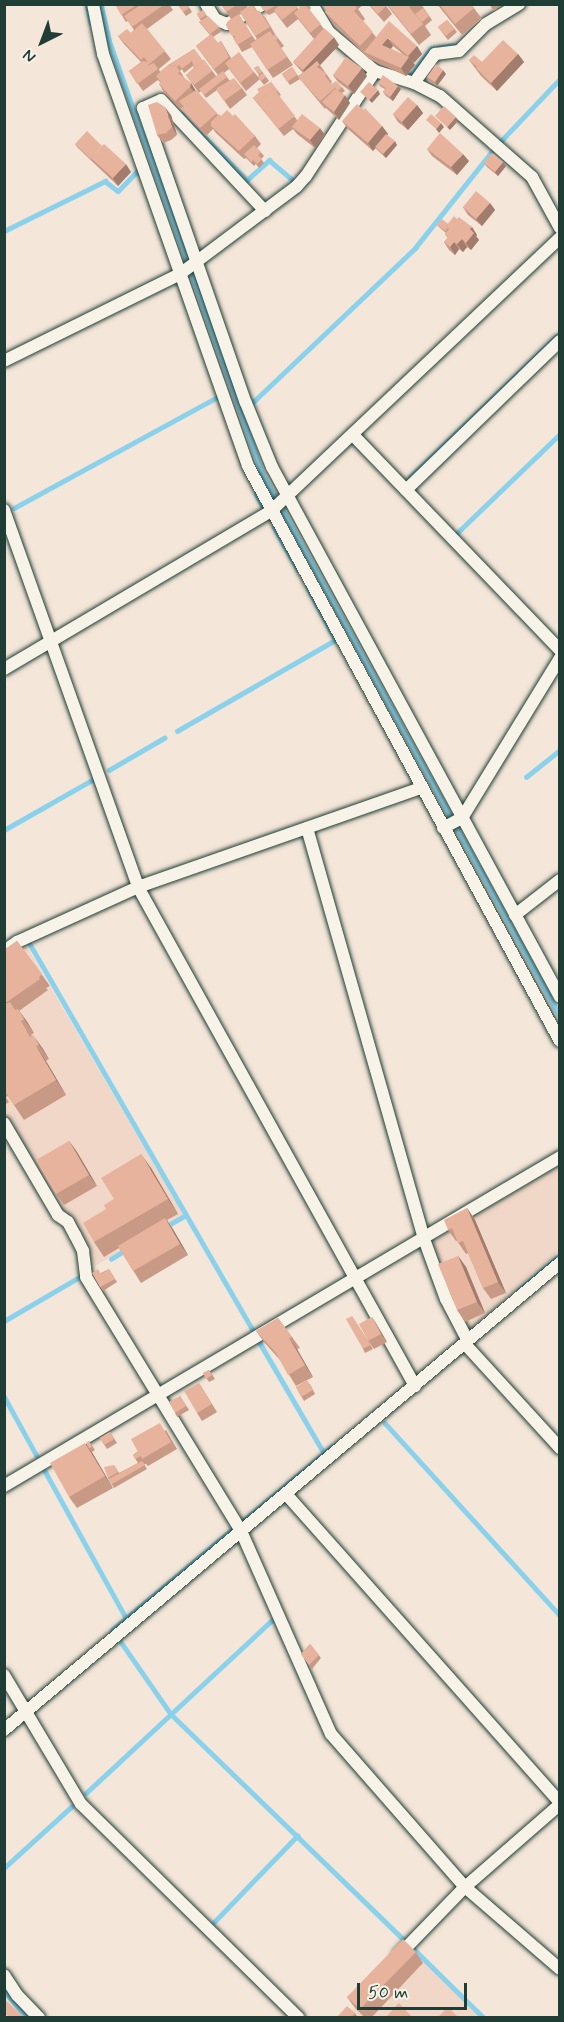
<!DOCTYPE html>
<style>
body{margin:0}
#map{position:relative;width:564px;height:2022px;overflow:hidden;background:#f4e6d9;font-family:Mynerve,sans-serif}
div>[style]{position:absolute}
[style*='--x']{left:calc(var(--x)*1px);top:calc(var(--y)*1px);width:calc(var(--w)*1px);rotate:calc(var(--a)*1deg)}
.built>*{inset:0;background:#f0d7c7}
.stream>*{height:4.5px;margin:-2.25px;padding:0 2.25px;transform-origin:2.25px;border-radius:2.25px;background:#8ad1ec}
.roads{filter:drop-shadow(0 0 2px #1f3d34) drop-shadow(0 0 2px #1f3d34)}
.street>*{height:12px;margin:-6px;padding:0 6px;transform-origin:6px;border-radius:6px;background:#f7f3e8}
.wall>*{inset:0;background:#c89a86}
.shaded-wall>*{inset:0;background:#a27d6d}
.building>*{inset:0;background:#e8b39c}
span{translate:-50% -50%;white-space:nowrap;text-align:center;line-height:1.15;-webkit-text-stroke:6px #f7f3e8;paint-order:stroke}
.frame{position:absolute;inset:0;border:6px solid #1f3d34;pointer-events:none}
.north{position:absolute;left:12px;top:12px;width:60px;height:60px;-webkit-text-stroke:4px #f7f3e8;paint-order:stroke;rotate:222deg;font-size:16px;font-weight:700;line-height:24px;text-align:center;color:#1f3d34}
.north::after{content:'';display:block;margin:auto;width:21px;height:27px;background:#1f3d34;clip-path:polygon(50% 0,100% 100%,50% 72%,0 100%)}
.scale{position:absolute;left:357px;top:1983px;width:110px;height:27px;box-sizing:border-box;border:3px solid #1f3d34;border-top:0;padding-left:8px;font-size:18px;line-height:21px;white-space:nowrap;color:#1f3d34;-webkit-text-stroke:4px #f7f3e8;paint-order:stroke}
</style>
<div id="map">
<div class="built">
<i style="clip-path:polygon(26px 945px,183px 1214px,95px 1266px,70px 1217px,60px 1209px,5px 1116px,4px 959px)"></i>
<i style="clip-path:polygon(559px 1166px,559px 1252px,467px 1331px,432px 1249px,433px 1240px)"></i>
<i style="clip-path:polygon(410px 1949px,480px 2017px,345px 2018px)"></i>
</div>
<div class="stream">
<i style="--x:87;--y:4;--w:19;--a:78"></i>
<i style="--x:101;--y:4;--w:37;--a:77"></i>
<i style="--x:109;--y:40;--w:461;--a:70.5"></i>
<i style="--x:263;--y:474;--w:618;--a:61.28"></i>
<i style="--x:405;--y:76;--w:8;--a:-23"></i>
<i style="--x:412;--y:73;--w:31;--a:-52"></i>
<i style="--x:431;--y:49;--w:21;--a:-11"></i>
<i style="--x:182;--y:114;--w:93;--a:45.4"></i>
<i style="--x:247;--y:180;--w:30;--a:-42"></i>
<i style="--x:269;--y:160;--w:34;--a:40"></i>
<i style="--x:295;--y:182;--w:4;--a:-56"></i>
<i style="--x:499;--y:143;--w:88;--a:-46.4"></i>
<i style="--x:4;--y:231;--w:113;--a:-26.3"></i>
<i style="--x:105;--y:181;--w:16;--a:38"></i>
<i style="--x:118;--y:191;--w:29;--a:-46"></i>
<i style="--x:138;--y:170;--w:4;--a:63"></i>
<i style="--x:253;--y:402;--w:224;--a:-43.5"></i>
<i style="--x:415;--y:248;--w:125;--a:-51.5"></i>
<i style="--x:410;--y:477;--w:208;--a:-43.8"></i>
<i style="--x:256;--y:494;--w:13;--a:61"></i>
<i style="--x:14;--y:508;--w:232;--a:-28.6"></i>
<i style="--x:274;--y:527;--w:49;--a:60.8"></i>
<i style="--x:457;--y:533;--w:143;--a:-43.9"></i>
<i style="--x:177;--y:731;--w:182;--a:-29.9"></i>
<i style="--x:335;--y:640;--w:60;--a:-117.8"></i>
<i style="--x:109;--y:770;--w:64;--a:-30.2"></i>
<i style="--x:526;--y:777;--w:43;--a:-38.5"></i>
<i style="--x:4;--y:830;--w:101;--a:-29.6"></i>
<i style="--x:30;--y:944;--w:446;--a:60"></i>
<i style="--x:165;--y:1227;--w:24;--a:-30"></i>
<i style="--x:111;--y:1259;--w:19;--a:-32"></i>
<i style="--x:519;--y:1290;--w:54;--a:-40.5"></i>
<i style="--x:4;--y:1321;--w:86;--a:-30.2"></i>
<i style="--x:260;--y:1343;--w:127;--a:59.8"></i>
<i style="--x:4;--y:1396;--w:68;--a:61.2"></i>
<i style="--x:385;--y:1423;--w:260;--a:47.7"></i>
<i style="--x:45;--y:1471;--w:168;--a:61.1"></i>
<i style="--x:243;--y:1521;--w:117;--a:-39.8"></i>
<i style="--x:112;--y:1630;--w:158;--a:-39.9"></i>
<i style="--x:121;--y:1642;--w:88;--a:55.2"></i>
<i style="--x:171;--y:1714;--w:326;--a:44.1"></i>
<i style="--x:86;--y:1793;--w:254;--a:-42.9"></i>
<i style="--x:4;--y:1868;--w:91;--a:-42.3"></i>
<i style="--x:214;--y:1922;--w:120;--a:-46"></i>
<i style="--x:414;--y:1949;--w:98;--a:44.6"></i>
<i style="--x:4;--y:1990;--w:36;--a:51"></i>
</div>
<div class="roads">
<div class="street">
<i style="--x:93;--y:4;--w:51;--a:78.7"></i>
<i style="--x:103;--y:54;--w:437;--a:70.6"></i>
<i style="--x:248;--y:466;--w:654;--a:61.52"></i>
<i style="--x:206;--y:4;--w:17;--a:59"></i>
<i style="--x:215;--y:19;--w:13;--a:23"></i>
<i style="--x:227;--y:24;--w:42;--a:-28.4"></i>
<i style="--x:312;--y:4;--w:33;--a:59"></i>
<i style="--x:329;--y:32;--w:60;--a:40.3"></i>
<i style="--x:375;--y:71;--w:41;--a:17.1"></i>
<i style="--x:414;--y:83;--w:29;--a:27"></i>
<i style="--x:440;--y:96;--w:123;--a:41.4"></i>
<i style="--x:532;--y:177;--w:58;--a:61.2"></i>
<i style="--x:414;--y:83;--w:36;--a:-54"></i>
<i style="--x:435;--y:54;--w:24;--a:-7"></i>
<i style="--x:459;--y:51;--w:38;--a:-45"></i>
<i style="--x:486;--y:24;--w:39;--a:-31"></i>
<i style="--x:265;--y:211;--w:152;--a:-133.1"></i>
<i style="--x:161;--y:100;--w:20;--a:156"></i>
<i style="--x:143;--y:108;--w:312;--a:70.8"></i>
<i style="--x:246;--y:403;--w:69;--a:67.9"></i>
<i style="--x:272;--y:467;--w:603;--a:61.48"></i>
<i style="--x:4;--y:361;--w:196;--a:-26.3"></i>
<i style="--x:180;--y:274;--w:146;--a:-36.9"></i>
<i style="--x:297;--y:186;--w:13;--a:-48"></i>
<i style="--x:306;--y:176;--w:126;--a:-56.7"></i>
<i style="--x:353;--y:435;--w:298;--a:46.1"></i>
<i style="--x:406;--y:490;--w:214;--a:-44.1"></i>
<i style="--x:4;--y:510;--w:400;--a:70.4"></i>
<i style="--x:138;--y:887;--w:571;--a:60.96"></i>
<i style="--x:4;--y:669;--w:310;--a:-30.6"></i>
<i style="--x:271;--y:511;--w:398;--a:-43.4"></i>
<i style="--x:307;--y:828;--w:427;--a:74.1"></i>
<i style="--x:424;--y:1239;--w:64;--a:69.9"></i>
<i style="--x:446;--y:1299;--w:47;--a:62.4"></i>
<i style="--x:443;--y:828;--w:21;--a:-28"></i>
<i style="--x:462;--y:818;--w:188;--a:-58.5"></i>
<i style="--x:515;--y:915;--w:57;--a:-37.9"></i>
<i style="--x:4;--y:951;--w:16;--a:-35"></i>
<i style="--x:17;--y:942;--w:133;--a:-24.4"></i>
<i style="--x:138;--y:887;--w:300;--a:-19.3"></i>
<i style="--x:4;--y:1123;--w:107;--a:59.6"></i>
<i style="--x:58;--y:1215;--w:12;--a:35"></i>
<i style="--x:68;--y:1222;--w:15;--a:62"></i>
<i style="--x:75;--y:1235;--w:18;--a:63"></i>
<i style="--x:83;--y:1251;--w:26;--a:83"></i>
<i style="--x:86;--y:1277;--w:298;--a:58.6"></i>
<i style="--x:241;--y:1531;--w:222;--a:66.1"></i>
<i style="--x:331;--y:1734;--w:203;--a:48.8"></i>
<i style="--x:465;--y:1887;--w:125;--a:40.8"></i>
<i style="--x:465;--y:1344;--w:141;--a:47.6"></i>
<i style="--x:4;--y:1486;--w:646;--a:-30.61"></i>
<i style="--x:286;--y:1494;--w:413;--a:48.4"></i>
<i style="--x:4;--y:1675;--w:150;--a:59.2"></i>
<i style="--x:81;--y:1804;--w:305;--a:44.5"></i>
<i style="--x:4;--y:1730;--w:726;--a:-40.03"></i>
<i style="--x:399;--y:1955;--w:95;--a:-45.9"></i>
<i style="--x:465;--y:1887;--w:126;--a:-41.1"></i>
<i style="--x:4;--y:1975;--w:24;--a:57"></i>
<i style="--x:17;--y:1995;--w:32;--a:46"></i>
</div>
</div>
<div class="wall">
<i style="clip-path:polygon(115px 4px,169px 4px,173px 10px,147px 29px,171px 59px,159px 69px,160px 72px,170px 64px,194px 49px,203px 61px,204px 60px,216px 76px,218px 75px,196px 46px,210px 35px,199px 22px,201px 21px,197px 14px,203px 10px,207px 16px,219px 27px,222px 31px,213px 37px,218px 43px,221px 41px,231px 58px,254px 72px,260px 79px,246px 91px,229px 69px,224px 73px,229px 80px,242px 88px,247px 95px,230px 109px,217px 90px,206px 98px,201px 91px,199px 93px,186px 75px,194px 68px,193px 66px,184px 73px,182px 69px,180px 71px,185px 79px,191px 83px,195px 90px,218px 115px,221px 116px,233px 116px,255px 136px,261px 144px,257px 148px,264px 156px,261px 159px,264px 163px,259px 168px,256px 164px,254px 166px,246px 158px,244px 159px,216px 133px,213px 129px,206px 136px,188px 117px,182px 109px,183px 108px,183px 107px,180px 109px,164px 92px,159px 84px,161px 83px,158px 80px,143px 91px,129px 71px,141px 62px,124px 44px,118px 36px,131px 33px,134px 30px,128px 21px,126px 22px)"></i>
<i style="clip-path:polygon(187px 4px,192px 12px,186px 16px,178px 5px)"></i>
<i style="clip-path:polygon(evenodd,221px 4px,245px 4px,247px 8px,253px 4px,257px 11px,265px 17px,275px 34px,284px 46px,281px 48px,293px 65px,273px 78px,252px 47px,242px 52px,226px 25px,231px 19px,221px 4px,241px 14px,257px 39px,255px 40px,239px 15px,241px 14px)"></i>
<i style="clip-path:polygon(295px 4px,299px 10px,308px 4px,311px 8px,309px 10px,324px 29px,339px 45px,320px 65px,332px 82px,331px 83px,333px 86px,342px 87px,345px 91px,342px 93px,350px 103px,339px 120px,326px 108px,325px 109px,300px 79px,290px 85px,282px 74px,292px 67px,298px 76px,303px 73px,293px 62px,314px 39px,298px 19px,287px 28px,275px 12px,269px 15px,265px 12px,260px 5px)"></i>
<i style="clip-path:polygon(evenodd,325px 4px,364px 4px,358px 9px,365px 19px,363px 21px,376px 37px,417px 46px,422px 54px,413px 63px,415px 65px,406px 76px,369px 59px,333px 23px,325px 12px,327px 10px,324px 7px,325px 6px,325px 4px,393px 46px,404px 55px,391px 49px,393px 46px)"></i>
<i style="clip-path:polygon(368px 4px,385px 4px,392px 14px,384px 22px)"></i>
<i style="clip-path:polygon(386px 4px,421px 4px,432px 20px,425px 26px,431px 35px,419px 45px)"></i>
<i style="clip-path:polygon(437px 4px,471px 4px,482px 19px,462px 35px)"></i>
<i style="clip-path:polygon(489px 4px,502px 4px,494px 11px)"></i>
<i style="clip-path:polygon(447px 20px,457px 32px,448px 40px,438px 27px)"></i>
<i style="clip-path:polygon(518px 54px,524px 62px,497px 91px,481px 76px,469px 60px,482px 62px)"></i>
<i style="clip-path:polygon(258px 66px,269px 81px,264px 85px,258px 77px,259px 75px,254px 68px)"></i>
<i style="clip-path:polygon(446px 74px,437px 86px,429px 81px,427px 77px)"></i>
<i style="clip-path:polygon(333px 75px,367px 76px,354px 94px,338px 82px)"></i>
<i style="clip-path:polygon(271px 82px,281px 95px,279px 96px,297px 120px,325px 135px,315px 148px,297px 134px,293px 129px,284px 136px,253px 98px)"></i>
<i style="clip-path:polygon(378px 83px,398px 86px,401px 89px,393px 101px,386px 96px,383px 92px,385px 89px,381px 87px)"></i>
<i style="clip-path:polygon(417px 105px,423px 113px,408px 130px,398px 122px,393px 114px)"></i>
<i style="clip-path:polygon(171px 115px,177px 135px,171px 140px,163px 143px,157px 135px)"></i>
<i style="clip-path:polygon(342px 121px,382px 126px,388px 134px,387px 135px,397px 145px,386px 158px,375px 148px,373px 151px,348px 129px)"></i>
<i style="clip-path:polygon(75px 144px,131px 172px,118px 186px,78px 148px)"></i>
<i style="clip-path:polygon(427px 149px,469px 161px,457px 175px,432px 156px)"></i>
<i style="clip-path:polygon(484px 163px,506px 166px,498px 176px,487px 167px)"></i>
<i style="clip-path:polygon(490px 203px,495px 210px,482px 226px,468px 215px,463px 207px)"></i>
<i style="clip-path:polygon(457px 219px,472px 227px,477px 235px,476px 236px,479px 240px,471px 250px,467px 247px,463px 252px,459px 249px,455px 255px,449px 250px,444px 242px,448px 238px,445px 234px,446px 233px,440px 228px,437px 225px,448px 224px)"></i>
<i style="clip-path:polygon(17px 941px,50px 986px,46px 988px,48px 990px,19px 1011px,34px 1033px,31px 1035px,32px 1036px,43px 1049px,49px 1059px,46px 1061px,66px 1095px,24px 1120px,8px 1096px,6px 1097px,4px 1094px,4px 950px)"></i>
<i style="clip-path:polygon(4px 1095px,9px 1102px,4px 1105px)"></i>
<i style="clip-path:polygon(69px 1141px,77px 1152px,97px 1186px,64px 1205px,56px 1194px)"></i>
<i style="clip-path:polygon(151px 1168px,178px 1214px,167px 1220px,188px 1255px,141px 1283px,119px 1248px,104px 1257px,94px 1242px,106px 1209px,114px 1199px)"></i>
<i style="clip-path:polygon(467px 1208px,475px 1220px,506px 1293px,491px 1299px,483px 1288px,468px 1253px,466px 1254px,457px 1241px,456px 1241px,448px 1230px)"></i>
<i style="clip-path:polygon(458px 1256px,466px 1267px,485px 1313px,465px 1322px,457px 1310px)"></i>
<i style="clip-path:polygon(109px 1269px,117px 1282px,103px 1291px,100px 1287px,101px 1273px)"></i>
<i style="clip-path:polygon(352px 1316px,373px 1349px,365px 1353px,363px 1349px)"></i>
<i style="clip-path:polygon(372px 1317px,387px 1342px,374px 1349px,368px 1341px)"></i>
<i style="clip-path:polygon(278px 1318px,300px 1348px,297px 1349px,313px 1377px,296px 1386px,280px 1360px,264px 1342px,256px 1331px)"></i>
<i style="clip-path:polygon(209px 1370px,215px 1379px,209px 1382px,203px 1373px)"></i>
<i style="clip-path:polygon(199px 1383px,217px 1412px,202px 1421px,197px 1413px)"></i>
<i style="clip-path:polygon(310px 1384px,315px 1394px,304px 1401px,296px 1387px)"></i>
<i style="clip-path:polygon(180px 1396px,189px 1410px,177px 1417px,175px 1413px)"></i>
<i style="clip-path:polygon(166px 1430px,177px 1449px,148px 1466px,146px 1464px,144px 1464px,147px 1469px,114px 1488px,108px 1478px,114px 1465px,119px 1473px,138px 1463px,133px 1455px)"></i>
<i style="clip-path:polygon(110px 1432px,117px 1443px,107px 1449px,100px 1438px)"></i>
<i style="clip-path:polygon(89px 1441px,95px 1450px,92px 1452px,113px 1488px,77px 1508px,69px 1497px)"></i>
<i style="clip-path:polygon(310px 1644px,321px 1658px,312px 1669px,301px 1654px)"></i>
<i style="clip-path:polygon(416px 1952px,423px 1963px,371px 2018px,365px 2018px,355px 2008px,347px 1997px)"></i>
<i style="clip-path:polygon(355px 2013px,358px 2018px,336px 2018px)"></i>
</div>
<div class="shaded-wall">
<i style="clip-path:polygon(334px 37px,339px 45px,308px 78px,303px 70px)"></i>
<i style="clip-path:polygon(388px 38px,393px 46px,387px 53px,382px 45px)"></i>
<i style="clip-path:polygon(417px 46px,422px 54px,414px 63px,408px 56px)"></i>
<i style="clip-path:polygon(518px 54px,524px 62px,497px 91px,491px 83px)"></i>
<i style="clip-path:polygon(409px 57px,415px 65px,406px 76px,401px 68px)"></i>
<i style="clip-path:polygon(362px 68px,367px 76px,354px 94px,348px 86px)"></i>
<i style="clip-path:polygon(443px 70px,446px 74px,437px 86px,435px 82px)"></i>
<i style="clip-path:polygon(191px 83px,196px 91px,196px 94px,190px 87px)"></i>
<i style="clip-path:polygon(398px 86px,401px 89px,393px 101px,390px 97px)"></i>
<i style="clip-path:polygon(378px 90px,380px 94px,372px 103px,369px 100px)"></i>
<i style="clip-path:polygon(345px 95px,350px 103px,339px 120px,334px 112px)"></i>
<i style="clip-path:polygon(417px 105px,423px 113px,408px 130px,402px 122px)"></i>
<i style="clip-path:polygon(165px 107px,171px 115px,177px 135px,172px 127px)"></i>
<i style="clip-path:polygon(456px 117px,458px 121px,450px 130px,447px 127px)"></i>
<i style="clip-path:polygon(441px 123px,444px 127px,439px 133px,436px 129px)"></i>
<i style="clip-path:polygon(382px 126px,388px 134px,373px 151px,368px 143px)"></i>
<i style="clip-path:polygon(320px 128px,325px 135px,315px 148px,310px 140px)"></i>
<i style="clip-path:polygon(395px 141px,397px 145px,386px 158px,383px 154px)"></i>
<i style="clip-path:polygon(463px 154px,469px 161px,457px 175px,451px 167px)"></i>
<i style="clip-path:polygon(503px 162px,506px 166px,498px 176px,495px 172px)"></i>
<i style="clip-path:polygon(126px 164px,131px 172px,118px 186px,113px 178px)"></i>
<i style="clip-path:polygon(490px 203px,495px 210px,482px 226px,476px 219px)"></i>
<i style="clip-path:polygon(472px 227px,477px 235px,476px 236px,479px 240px,471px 250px,466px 243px,470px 229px)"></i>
<i style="clip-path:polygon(462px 239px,467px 247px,463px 252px,457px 244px)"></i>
<i style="clip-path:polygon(454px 242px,459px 249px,455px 255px,450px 247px)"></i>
<i style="clip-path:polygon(18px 1009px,28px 1023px,34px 1033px,24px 1019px)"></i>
<i style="clip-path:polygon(33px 1035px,43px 1049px,49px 1059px,39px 1045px)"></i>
<i style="clip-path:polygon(36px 1046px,46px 1061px,66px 1095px,56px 1080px)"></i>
<i style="clip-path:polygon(69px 1141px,77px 1152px,97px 1186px,89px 1175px)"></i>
<i style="clip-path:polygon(141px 1154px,151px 1168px,178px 1214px,168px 1199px)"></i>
<i style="clip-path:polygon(467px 1208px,475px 1220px,506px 1293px,498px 1282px)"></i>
<i style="clip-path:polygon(165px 1218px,173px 1229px,188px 1255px,180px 1244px)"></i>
<i style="clip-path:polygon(458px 1256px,466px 1267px,485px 1313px,477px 1302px)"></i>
<i style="clip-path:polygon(372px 1317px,377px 1325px,387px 1342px,381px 1334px)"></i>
<i style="clip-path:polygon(289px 1338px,297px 1349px,313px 1377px,305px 1365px)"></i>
<i style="clip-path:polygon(85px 1443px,93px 1454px,113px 1488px,105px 1476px)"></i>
</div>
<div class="building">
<i style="clip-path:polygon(115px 4px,138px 4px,121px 15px)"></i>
<i style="clip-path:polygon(142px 4px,165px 4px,132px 27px,124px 16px)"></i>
<i style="clip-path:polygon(179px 4px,187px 4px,189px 8px,183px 12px,178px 5px)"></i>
<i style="clip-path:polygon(221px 4px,238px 4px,226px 12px)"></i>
<i style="clip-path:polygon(252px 4px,257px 12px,259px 10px,270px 27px,255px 36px,240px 12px)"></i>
<i style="clip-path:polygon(279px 4px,266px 11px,262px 8px,260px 5px)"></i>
<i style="clip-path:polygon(281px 4px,295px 4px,297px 8px,282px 20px,274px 10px)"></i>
<i style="clip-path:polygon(297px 4px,305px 4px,300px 9px)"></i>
<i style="clip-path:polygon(305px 4px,321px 24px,310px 33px,294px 13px)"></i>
<i style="clip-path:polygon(327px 4px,354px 4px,357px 8px,354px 11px,373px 32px,360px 46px,325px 12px,327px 10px,324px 7px)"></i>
<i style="clip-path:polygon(369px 4px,385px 4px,386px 6px,378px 14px)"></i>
<i style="clip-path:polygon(387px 4px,412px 4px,409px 7px,423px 24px,411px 34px)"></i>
<i style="clip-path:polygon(439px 4px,471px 4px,474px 8px,455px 24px)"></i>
<i style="clip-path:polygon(423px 8px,429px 16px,422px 22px,415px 14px)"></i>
<i style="clip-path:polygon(203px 10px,206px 15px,200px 19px,197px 14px)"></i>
<i style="clip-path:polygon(239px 14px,252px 36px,237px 45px,233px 38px,236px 36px,232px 36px,226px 25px,228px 21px)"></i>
<i style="clip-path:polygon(208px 16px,219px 27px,210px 34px,199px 22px)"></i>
<i style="clip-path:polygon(447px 20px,454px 29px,446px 36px,438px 27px)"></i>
<i style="clip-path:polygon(389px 21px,417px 46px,408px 56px,388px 38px,382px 45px,409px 57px,401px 68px,364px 52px)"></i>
<i style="clip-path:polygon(142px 23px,165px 51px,147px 66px,154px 63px,158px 69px,137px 84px,129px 71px,143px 61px,148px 62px,144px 57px,141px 60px,118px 36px,127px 29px,131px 33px)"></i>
<i style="clip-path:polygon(324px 28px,334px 37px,303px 70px,293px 62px)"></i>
<i style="clip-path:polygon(270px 31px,273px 36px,275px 34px,278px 38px,276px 40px,287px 57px,267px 70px,250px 44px)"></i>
<i style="clip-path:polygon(211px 34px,218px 43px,221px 41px,229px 57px,214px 69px,196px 46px)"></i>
<i style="clip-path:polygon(503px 40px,518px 54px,491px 83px,476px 68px)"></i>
<i style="clip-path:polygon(194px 49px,203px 61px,194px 68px,192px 61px,182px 69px,179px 65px,177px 67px,175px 65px,172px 67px,170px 64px)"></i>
<i style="clip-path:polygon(239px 52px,254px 72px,240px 83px,225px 63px)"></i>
<i style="clip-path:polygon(474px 55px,482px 62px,477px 67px,469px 60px)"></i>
<i style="clip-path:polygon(346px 57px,362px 68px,348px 86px,333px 75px)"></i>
<i style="clip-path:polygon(204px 60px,212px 71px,194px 85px,186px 75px)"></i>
<i style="clip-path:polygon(317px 61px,320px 65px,317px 67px,327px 74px,325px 76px,335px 88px,320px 101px,298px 77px)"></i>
<i style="clip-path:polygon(169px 64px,172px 67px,175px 65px,180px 71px,178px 73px,191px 83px,190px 87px,175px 101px,159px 84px,161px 82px,156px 76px)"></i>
<i style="clip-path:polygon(436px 64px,443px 70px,435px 82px,427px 77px)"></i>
<i style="clip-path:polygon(258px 66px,262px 72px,259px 74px,254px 68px)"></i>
<i style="clip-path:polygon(292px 67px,297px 75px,287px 82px,282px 74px)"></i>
<i style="clip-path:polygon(223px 71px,227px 77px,204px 95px,199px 89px)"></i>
<i style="clip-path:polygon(263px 73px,266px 77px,261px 81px,258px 77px)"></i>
<i style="clip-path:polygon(383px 75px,398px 86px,390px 97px,383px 92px,386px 88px,378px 83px)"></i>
<i style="clip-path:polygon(234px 78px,242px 88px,224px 101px,217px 91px,217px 88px)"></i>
<i style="clip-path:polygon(336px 81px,342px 87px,338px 91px,332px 84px)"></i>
<i style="clip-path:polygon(271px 82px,278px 91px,276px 92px,274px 89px,257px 102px,259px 105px,253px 98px,259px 92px,257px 89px)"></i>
<i style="clip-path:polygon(369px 82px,378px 90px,369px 100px,360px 92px)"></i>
<i style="clip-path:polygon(274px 89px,295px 116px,278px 129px,257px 102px)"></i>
<i style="clip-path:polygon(335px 89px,345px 95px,334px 112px,322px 102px)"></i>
<i style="clip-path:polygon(196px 90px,217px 113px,200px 128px,182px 109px,184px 107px,179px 101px)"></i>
<i style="clip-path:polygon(408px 97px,417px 105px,402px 122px,393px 114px)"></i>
<i style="clip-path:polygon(157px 102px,165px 107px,172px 127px,166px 133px,157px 135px,148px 105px)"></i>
<i style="clip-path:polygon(357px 104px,364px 110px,365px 108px,382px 126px,368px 143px,342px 121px)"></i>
<i style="clip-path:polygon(444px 106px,456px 117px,447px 127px,435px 116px)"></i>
<i style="clip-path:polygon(227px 110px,233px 116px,235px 114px,255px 136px,239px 151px,211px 126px,211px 122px,219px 114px,221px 116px)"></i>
<i style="clip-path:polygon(302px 114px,320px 128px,310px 140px,292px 127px)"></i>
<i style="clip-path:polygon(431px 114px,441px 123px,436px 129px,426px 120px)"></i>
<i style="clip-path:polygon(87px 131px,102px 146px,91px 158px,92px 160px,75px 144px)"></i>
<i style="clip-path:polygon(440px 133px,463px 154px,451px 167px,427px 149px)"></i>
<i style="clip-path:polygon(386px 134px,395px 141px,383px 154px,375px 147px)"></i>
<i style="clip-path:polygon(104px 144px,126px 164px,113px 178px,91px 158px)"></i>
<i style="clip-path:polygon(254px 145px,261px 152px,258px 155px,262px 159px,257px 164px,253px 160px,251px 162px,244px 154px)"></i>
<i style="clip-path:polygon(492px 153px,503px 162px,495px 172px,484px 163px)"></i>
<i style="clip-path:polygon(476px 191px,490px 203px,476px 219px,463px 207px)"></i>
<i style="clip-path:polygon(454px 216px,457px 219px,459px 217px,472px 227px,470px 229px,474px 233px,466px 243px,462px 239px,457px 244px,454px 242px,450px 247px,444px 242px,448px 237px,445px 234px,449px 229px,446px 226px)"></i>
<i style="clip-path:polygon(442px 219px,448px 224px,446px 226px,448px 228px,445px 231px,437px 225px)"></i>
<i style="clip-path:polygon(17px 941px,42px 974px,39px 977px,40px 979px,4px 1004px,4px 950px)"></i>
<i style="clip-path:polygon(10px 1002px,15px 1010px,18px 1009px,24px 1019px,21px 1021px,30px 1037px,33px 1035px,39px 1045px,36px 1046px,56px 1080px,14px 1105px,4px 1090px,4px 1005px)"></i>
<i style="clip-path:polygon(69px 1141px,89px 1175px,56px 1194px,36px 1160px)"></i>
<i style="clip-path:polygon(141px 1154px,168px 1199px,94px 1242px,83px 1223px,106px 1209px,104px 1205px,114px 1199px,101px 1178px)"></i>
<i style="clip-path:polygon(467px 1208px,498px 1282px,483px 1288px,463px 1241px,458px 1243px,452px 1228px,448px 1230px,444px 1220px)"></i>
<i style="clip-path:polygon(165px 1218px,180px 1244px,133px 1271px,118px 1246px)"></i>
<i style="clip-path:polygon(458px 1256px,477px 1302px,457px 1310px,438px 1264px)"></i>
<i style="clip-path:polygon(98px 1269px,101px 1274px,109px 1269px,115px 1279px,100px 1287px,92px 1273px)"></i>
<i style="clip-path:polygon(352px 1316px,370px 1345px,363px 1349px,346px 1319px)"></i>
<i style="clip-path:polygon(372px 1317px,381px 1334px,368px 1341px,359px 1324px)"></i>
<i style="clip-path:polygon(278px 1318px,292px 1337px,289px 1338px,305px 1365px,288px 1375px,276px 1353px,256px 1331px)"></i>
<i style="clip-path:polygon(209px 1370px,212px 1375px,206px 1379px,203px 1373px)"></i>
<i style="clip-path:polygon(307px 1380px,313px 1390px,301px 1397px,296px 1387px)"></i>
<i style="clip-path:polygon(199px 1383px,212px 1404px,197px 1413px,184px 1391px)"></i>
<i style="clip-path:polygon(180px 1396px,186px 1406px,175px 1413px,169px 1402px)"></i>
<i style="clip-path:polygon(160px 1423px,171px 1442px,142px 1459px,141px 1456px,135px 1459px,133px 1455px,138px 1452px,131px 1439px)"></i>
<i style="clip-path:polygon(110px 1432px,114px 1439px,104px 1445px,100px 1438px)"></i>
<i style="clip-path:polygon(89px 1441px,92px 1447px,89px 1448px,86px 1443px)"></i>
<i style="clip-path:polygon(85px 1443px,105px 1476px,69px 1497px,50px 1463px)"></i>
<i style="clip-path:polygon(142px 1461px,145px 1465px,112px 1484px,109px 1479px)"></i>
<i style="clip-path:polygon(114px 1465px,118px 1472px,108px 1478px,104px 1467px)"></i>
<i style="clip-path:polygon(310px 1644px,319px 1655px,309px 1665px,301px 1654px)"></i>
<i style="clip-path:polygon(403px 1939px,416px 1952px,360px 2009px,347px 1997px)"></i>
<i style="clip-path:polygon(4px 1999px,24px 2017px,25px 2018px,10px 2018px,4px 2013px)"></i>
<i style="clip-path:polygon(399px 2003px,413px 2018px,385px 2018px)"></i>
<i style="clip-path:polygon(347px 2006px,355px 2013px,351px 2018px,336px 2018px)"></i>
<i style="clip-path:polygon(448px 2007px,459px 2018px,438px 2017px)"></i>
</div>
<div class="frame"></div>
<div class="north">N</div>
<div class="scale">50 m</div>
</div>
